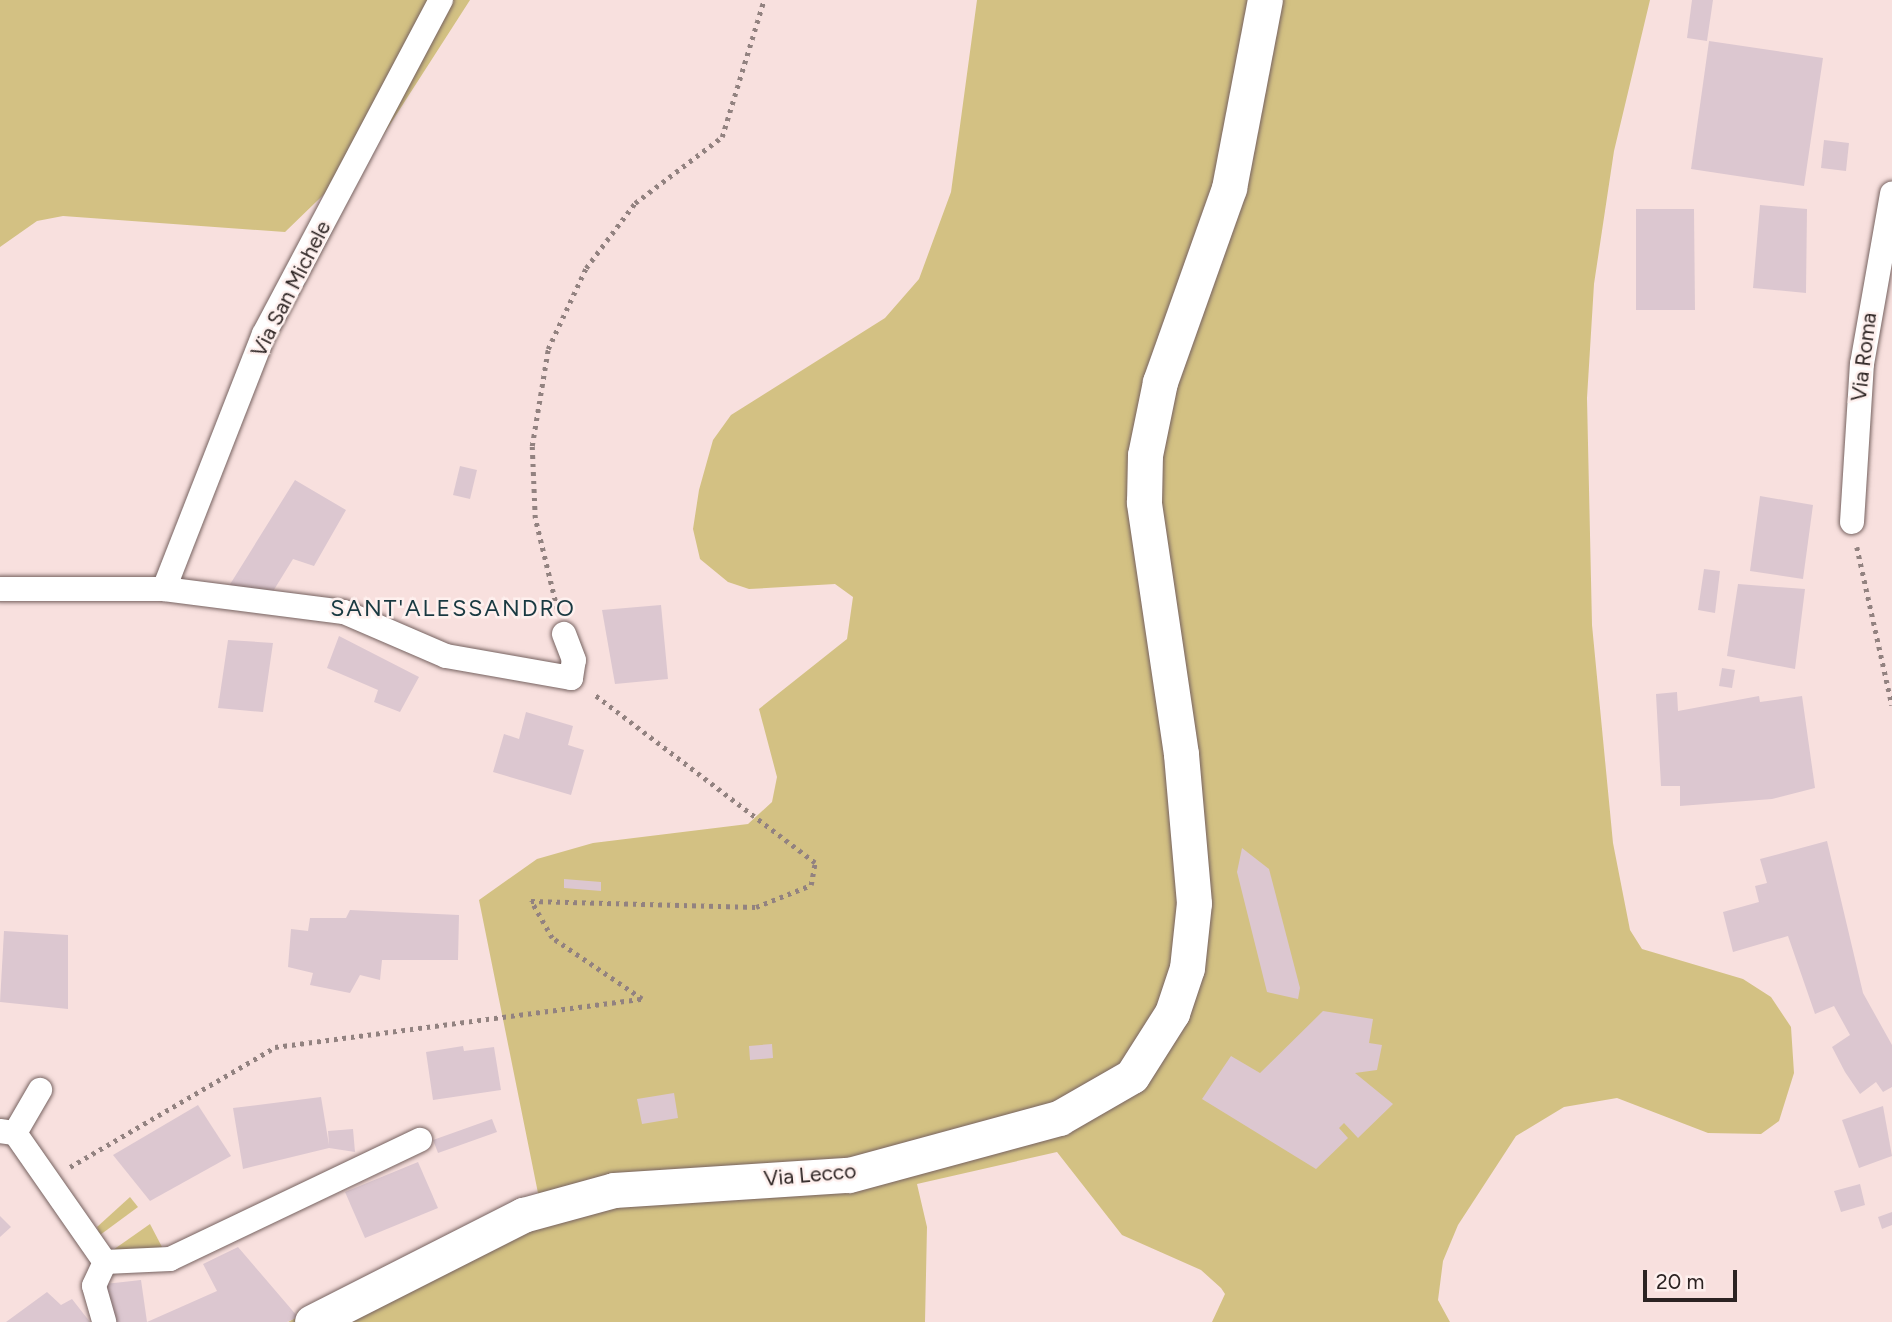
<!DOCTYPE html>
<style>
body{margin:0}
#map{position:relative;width:1892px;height:1322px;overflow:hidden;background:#f8e0de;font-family:Figtree,sans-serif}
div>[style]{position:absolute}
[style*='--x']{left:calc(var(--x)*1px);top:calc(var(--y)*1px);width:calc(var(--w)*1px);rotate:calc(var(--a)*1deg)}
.green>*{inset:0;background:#d3c183}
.building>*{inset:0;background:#dcc7d0}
.path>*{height:4.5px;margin-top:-2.25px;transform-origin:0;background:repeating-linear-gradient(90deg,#928280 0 3.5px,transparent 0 8.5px)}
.roads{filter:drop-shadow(0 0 2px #766260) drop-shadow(0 0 2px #766260)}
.minor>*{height:24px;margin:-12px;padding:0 12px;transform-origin:12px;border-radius:12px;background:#fff}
.secondary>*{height:35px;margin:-17.5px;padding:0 17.5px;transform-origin:17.5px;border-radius:17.5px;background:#fff}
span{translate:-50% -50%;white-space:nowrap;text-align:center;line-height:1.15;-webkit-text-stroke:5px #fef0ee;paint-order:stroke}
.street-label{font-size:21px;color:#2c2322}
.neighbourhood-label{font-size:23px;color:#193941;letter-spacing:2px}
.scale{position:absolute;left:1643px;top:1270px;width:94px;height:32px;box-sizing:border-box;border:4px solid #2c2322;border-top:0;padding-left:9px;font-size:21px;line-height:24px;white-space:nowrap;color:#2c2322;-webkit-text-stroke:5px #fef0ee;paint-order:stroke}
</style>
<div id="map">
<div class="green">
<i style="clip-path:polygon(0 0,470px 0,380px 140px,285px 232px,63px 216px,37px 221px,0 247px)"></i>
<i style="clip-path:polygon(977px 0,1650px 0,1614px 151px,1594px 284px,1587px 398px,1592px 625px,1613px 843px,1630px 930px,1642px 949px,1743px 979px,1771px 997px,1791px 1027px,1794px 1073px,1779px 1121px,1761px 1134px,1708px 1133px,1617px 1098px,1564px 1107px,1516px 1136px,1458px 1225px,1443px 1261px,1438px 1300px,1450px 1322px,1212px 1322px,1225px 1294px,1221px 1288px,1201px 1270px,1122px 1235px,1057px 1152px,917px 1184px,927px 1227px,925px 1322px,288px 1322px,430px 1246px,541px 1208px,479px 900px,537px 859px,593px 843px,748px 824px,772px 802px,777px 777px,759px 709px,847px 639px,853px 597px,835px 584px,749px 589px,728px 582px,700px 559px,693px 529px,699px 490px,713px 440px,731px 415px,885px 318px,919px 279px,951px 192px)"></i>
<i style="clip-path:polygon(130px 1197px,138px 1207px,100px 1235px,97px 1227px)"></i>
<i style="clip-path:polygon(150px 1224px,162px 1247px,133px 1255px,113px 1250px)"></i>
</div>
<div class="building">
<i style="clip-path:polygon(1692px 0,1713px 0,1707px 41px,1687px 38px)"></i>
<i style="clip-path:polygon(1709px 41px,1823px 58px,1804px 186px,1691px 169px)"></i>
<i style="clip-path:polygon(1824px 140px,1849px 143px,1846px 171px,1821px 168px)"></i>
<i style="clip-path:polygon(1760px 205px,1807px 209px,1806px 293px,1753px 288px)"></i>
<i style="clip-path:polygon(1636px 209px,1694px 209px,1695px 310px,1636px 310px)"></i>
<i style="clip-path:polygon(460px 466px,477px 470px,470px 499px,453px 495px)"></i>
<i style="clip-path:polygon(295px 480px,346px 510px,314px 566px,293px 559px,267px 601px,229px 586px)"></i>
<i style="clip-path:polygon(1760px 496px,1813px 505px,1803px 579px,1750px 571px)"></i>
<i style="clip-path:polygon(1704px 569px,1720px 571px,1715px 613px,1698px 610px)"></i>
<i style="clip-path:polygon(1738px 584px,1805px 589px,1795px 669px,1727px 656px)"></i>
<i style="clip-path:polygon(661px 605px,668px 679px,615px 684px,602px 610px)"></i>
<i style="clip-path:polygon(339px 636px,419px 677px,400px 712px,374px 702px,378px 690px,327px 668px)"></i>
<i style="clip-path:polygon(228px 640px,273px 643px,263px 712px,218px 708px)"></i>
<i style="clip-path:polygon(1722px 668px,1735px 670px,1732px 688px,1719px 686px)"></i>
<i style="clip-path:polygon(1677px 692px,1678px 711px,1759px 696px,1760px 702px,1802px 696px,1815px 788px,1772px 799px,1680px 806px,1680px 786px,1661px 786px,1656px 694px)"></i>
<i style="clip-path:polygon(526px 712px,573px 726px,568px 745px,584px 750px,571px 795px,493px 772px,504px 734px,519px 739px)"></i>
<i style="clip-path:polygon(1827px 841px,1863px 993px,1892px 1045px,1892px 1087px,1883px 1092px,1876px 1082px,1860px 1094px,1845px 1072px,1832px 1047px,1850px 1035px,1834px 1006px,1815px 1014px,1788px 936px,1733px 952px,1723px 912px,1759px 902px,1755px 886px,1767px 883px,1760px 859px)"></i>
<i style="clip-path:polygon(1242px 848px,1269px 869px,1300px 988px,1298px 999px,1267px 992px,1237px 872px)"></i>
<i style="clip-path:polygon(564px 879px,601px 882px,601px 891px,564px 888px)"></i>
<i style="clip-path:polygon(350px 910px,459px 915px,458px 960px,382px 960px,380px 980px,360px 975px,350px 993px,310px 985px,313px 973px,288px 967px,291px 929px,308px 931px,310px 918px,346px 918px)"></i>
<i style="clip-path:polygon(4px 931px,68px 935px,68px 1009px,0 1002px)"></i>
<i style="clip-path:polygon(1323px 1011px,1373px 1019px,1369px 1043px,1382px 1045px,1377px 1070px,1355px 1073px,1393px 1104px,1358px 1138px,1344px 1123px,1339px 1128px,1348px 1138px,1316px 1169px,1202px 1099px,1231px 1056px,1260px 1073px)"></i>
<i style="clip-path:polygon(772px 1044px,773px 1058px,750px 1060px,749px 1046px)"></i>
<i style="clip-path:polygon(463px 1046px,464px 1051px,494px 1047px,501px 1090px,433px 1100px,426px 1052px)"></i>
<i style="clip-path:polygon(674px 1093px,678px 1118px,642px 1124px,637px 1099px)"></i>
<i style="clip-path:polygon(321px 1097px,329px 1145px,328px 1131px,353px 1129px,355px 1152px,329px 1148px,243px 1169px,233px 1108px)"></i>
<i style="clip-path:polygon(198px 1105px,231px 1156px,150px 1201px,113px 1155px)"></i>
<i style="clip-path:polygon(1883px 1106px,1892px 1156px,1859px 1168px,1842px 1120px)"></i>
<i style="clip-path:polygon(492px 1119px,497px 1132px,438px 1153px,433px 1140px)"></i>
<i style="clip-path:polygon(418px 1162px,438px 1208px,365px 1238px,345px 1192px)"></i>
<i style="clip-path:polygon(1860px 1184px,1865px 1205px,1841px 1212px,1834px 1191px)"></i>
<i style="clip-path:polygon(1892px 1212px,1892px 1225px,1882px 1229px,1878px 1217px)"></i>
<i style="clip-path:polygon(0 1216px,11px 1227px,0 1237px)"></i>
<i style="clip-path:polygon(238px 1247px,298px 1317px,287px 1322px,114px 1322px,105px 1284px,141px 1280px,147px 1322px,217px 1291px,203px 1264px)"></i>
<i style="clip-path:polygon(47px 1292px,61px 1305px,72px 1299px,90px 1322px,6px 1322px)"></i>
</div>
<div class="path">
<i style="--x:1857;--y:547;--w:162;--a:77.5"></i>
<i style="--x:557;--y:609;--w:94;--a:-103.6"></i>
<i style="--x:535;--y:518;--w:72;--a:-92.4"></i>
<i style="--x:532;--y:446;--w:98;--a:-80.6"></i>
<i style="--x:548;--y:349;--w:89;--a:-64.9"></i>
<i style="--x:586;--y:268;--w:81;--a:-53"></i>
<i style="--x:635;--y:203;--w:109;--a:-37.2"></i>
<i style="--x:722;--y:137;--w:143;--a:-73"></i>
<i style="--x:70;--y:1167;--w:238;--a:-30.3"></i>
<i style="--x:275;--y:1047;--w:370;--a:-7.5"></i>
<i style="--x:642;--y:999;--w:109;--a:-145.9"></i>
<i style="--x:552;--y:938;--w:43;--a:-119.6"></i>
<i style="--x:531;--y:901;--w:225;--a:1.5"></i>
<i style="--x:756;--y:907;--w:59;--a:-21.8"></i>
<i style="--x:811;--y:885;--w:22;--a:-80"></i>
<i style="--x:815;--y:863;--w:280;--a:-142.7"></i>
</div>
<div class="roads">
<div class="minor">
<i style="--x:1852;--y:522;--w:158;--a:-86.4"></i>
<i style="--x:1862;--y:364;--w:173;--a:-80"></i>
<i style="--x:0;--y:589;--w:164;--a:0"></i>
<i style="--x:164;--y:589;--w:181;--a:7.3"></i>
<i style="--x:344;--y:612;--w:111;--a:23.3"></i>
<i style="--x:446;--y:656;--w:127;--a:10"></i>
<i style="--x:571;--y:678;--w:18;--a:-81"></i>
<i style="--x:574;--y:660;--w:28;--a:-111"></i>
<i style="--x:164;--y:589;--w:274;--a:-68.6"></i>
<i style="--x:264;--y:334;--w:378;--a:-62.1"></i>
<i style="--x:0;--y:1131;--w:15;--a:8"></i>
<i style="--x:15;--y:1133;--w:157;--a:55.1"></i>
<i style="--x:105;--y:1262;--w:26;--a:115"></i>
<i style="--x:94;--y:1286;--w:37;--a:74"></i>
<i style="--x:15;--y:1133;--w:50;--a:-59.8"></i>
<i style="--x:105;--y:1262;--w:65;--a:-2.6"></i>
<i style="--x:170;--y:1259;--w:277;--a:-25.5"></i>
</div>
<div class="secondary">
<i style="--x:312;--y:1322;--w:237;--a:-26.9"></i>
<i style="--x:523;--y:1215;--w:94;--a:-15.4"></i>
<i style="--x:614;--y:1190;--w:235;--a:-3.7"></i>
<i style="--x:849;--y:1175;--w:218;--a:-15.2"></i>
<i style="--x:1059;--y:1118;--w:84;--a:-29.9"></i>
<i style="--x:1132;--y:1076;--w:75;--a:-57.6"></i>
<i style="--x:1172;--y:1013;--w:47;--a:-71.6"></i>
<i style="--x:1187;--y:968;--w:65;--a:-83.9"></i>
<i style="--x:1194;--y:903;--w:150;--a:-95"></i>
<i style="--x:1181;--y:754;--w:255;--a:-98.4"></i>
<i style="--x:1144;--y:502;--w:47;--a:-88.8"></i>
<i style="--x:1145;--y:455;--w:75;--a:-78.4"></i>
<i style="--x:1160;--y:382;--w:206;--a:-70.4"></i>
<i style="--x:1229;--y:188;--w:191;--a:-79.2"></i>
</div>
</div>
<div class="street-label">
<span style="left:291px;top:289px;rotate:-63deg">Via San Michele</span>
<span style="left:1864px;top:357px;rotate:-83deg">Via Roma</span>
<span style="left:810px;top:1175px;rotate:-5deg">Via Lecco</span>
</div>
<div class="neighbourhood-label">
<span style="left:453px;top:608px">SANT'ALESSANDRO</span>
</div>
<div class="scale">20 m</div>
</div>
